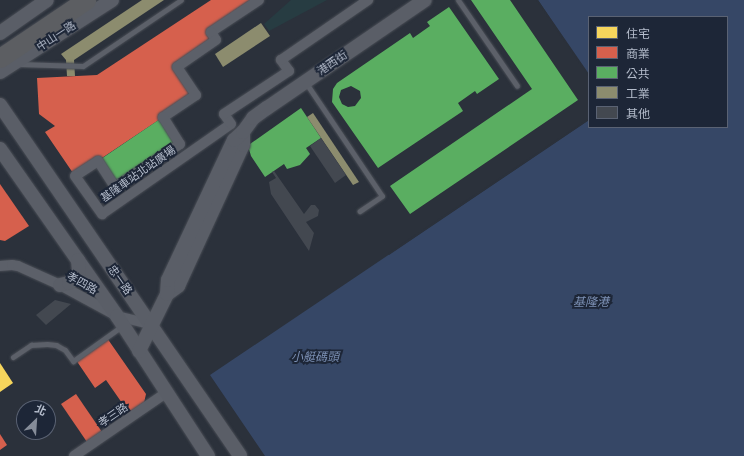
<!DOCTYPE html>
<meta charset="utf-8">
<style>
body{margin:0}
#map{position:relative;width:744px;height:456px;overflow:hidden;background:#2b313b;font-family:"Public Sans","Noto Sans TC",sans-serif}
div>[style]{position:absolute}
[style*='--x']{left:calc(var(--x)*1px);top:calc(var(--y)*1px);width:calc(var(--w)*1px);rotate:calc(var(--a)*1deg)}
.green>*{inset:0;background:#273c42}
.water>*{inset:0;background:#364766}
.pier>*{inset:0;background:#2b313b}
.homes>*{inset:0;background:#f6d55c}
.shops>*{inset:0;background:#d6604d}
.public>*{inset:0;background:#5aae61}
.industry>*{inset:0;background:#8c8c6e}
.building>*{inset:0;background:#434850}
.roads{filter:drop-shadow(0 0 1px #494d55) drop-shadow(0 0 1px #494d55)}
.lane>*{height:5px;margin:-2.5px;padding:0 2.5px;transform-origin:2.5px;border-radius:2.5px;background:#5c6069}
.street>*{height:10px;margin:-5px;padding:0 5px;transform-origin:5px;border-radius:5px;background:#5c6069}
.secondary>*{height:14px;margin:-7px;padding:0 7px;transform-origin:7px;border-radius:7px;background:#5a5e67}
.highway>*{height:19px;margin:-9.5px;padding:0 9.5px;transform-origin:9.5px;border-radius:9.5px;background:#5c5e62}
span{translate:-50% -50%;white-space:nowrap;text-align:center;line-height:1.15;-webkit-text-stroke:4px #1d2637;paint-order:stroke}
.street-label{font-size:11px;color:#b5bdcc}
.water-label{font-size:12px;color:#7c90b4;font-style:italic}
.legend{position:absolute;left:588px;top:16px;width:140px;height:112px;box-sizing:border-box;background:#1d2637;border:1px solid #5a6273;margin:0;padding:5px 7px;list-style:none;font-size:12px;color:#b5bdcc}
.legend li{display:flex;align-items:center;gap:8px;height:20px}
.legend b{width:20px;border:1px solid #5a6273}
.north{position:absolute;left:16px;top:400px;width:40px;height:40px;box-sizing:border-box;background:#1d2637;border:1px solid #5a6273;border-radius:50%;rotate:25deg;font-size:11px;font-weight:700;line-height:16px;text-align:center;color:#b5bdcc}
.north::after{content:'';display:block;margin:auto;width:14px;height:18px;background:#858c99;clip-path:polygon(50% 0,100% 100%,50% 72%,0 100%)}
</style>
<div id="map">
<div class="green">
<i style="clip-path:polygon(291px 0,327px 0,269px 31px,264px 24px)"></i>
</div>
<div class="water">
<i style="clip-path:polygon(538px 0,744px 0,744px 456px,265px 456px,210px 375px,589px 120px,589px 127px,727px 127px,727px 17px,589px 17px,589px 74px)"></i>
</div>
<div class="pier">
<i style="clip-path:polygon(536px 0,538px 0,589px 76px,587px 75px)"></i>
<i style="clip-path:polygon(589px 118px,589px 120px,389px 255px,388px 253px)"></i>
</div>
<div class="homes">
<i style="clip-path:polygon(0 363px,13px 383px,0 392px)"></i>
</div>
<div class="shops">
<i style="clip-path:polygon(211px 0,259px 0,211px 32px,216px 40px,177px 67px,196px 95px,75px 176px,45px 132px,55px 126px,39px 114px,37px 78px,97px 75px)"></i>
<i style="clip-path:polygon(0 184px,29px 226px,5px 241px,0 240px)"></i>
<i style="clip-path:polygon(107px 338px,146px 394px,144px 403px,129px 413px,106px 380px,95px 388px,76px 360px)"></i>
<i style="clip-path:polygon(76px 394px,102px 432px,87px 442px,61px 404px)"></i>
<i style="clip-path:polygon(0 434px,7px 445px,0 450px)"></i>
</div>
<div class="public">
<i style="clip-path:polygon(471px 0,510px 0,578px 100px,410px 214px,390px 186px,532px 89px)"></i>
<i style="clip-path:polygon(evenodd,449px 7px,499px 79px,477px 94px,475px 91px,458px 103px,463px 111px,378px 168px,332px 102px,333px 89px,337px 83px,410px 33px,413px 38px,430px 26px,427px 22px,449px 7px,351px 86px,360px 91px,361px 98px,355px 106px,348px 107px,342px 104px,339px 97px,341px 90px,351px 86px)"></i>
<i style="clip-path:polygon(301px 108px,321px 138px,306px 148px,310px 154px,300px 165px,287px 169px,284px 164px,265px 177px,251px 156px,249px 149px,250px 144px)"></i>
<i style="clip-path:polygon(163px 117px,180px 144px,115px 187px,98px 161px)"></i>
</div>
<div class="industry">
<i style="clip-path:polygon(142px 0,164px 0,74px 60px,75px 76px,67px 76px,66px 60px,61px 54px)"></i>
<i style="clip-path:polygon(261px 23px,270px 36px,223px 67px,215px 54px)"></i>
<i style="clip-path:polygon(313px 113px,359px 182px,353px 185px,307px 117px)"></i>
</div>
<div class="building">
<i style="clip-path:polygon(321px 138px,346px 175px,335px 183px,310px 146px)"></i>
<i style="clip-path:polygon(274px 171px,304px 214px,311px 205px,315px 205px,319px 210px,318px 216px,306px 222px,314px 233px,309px 251px,271px 194px,269px 182px,276px 178px,272px 172px)"></i>
<i style="clip-path:polygon(55px 300px,71px 304px,46px 325px,36px 315px)"></i>
</div>
<div class="roads">
<div class="lane">
<i style="--x:458;--y:0;--w:104;--a:55.5"></i>
<i style="--x:18;--y:64;--w:65;--a:1.8"></i>
<i style="--x:83;--y:66;--w:118;--a:-34"></i>
<i style="--x:306;--y:83;--w:136;--a:56.1"></i>
<i style="--x:382;--y:196;--w:27;--a:146"></i>
<i style="--x:13;--y:357;--w:22;--a:-34"></i>
<i style="--x:31;--y:345;--w:16;--a:-4"></i>
<i style="--x:47;--y:344;--w:9;--a:6"></i>
<i style="--x:56;--y:345;--w:10;--a:29"></i>
<i style="--x:65;--y:350;--w:14;--a:54"></i>
<i style="--x:73;--y:361;--w:60;--a:-35.5"></i>
</div>
<div class="street">
<i style="--x:259;--y:0;--w:58;--a:146.3"></i>
<i style="--x:211;--y:32;--w:9;--a:58"></i>
<i style="--x:216;--y:40;--w:47;--a:145.3"></i>
<i style="--x:177;--y:67;--w:34;--a:56"></i>
<i style="--x:196;--y:95;--w:40;--a:146"></i>
<i style="--x:163;--y:117;--w:32;--a:58"></i>
<i style="--x:180;--y:144;--w:78;--a:146.5"></i>
<i style="--x:115;--y:187;--w:31;--a:-123"></i>
<i style="--x:98;--y:161;--w:27;--a:147"></i>
<i style="--x:75;--y:176;--w:47;--a:54.6"></i>
<i style="--x:102;--y:214;--w:157;--a:-34.9"></i>
<i style="--x:231;--y:124;--w:12;--a:-125"></i>
<i style="--x:224;--y:114;--w:78;--a:-33.5"></i>
<i style="--x:289;--y:71;--w:14;--a:-126"></i>
<i style="--x:281;--y:60;--w:106;--a:-34.6"></i>
<i style="--x:0;--y:266;--w:12;--a:-5"></i>
<i style="--x:12;--y:265;--w:6;--a:9"></i>
<i style="--x:18;--y:266;--w:46;--a:24.3"></i>
<i style="--x:60;--y:285;--w:65;--a:28.5"></i>
<i style="--x:117;--y:316;--w:36;--a:14"></i>
<i style="--x:74;--y:456;--w:112;--a:-34.4"></i>
</div>
<div class="secondary">
<i style="--x:0;--y:33;--w:57;--a:-35.1"></i>
<i style="--x:0;--y:72;--w:133;--a:-32.7"></i>
<i style="--x:0;--y:105;--w:425;--a:55.6"></i>
<i style="--x:0;--y:149;--w:204;--a:55"></i>
<i style="--x:117;--y:316;--w:167;--a:57"></i>
<i style="--x:60;--y:285;--w:9;--a:-13"></i>
<i style="--x:69;--y:283;--w:9;--a:-32"></i>
<i style="--x:77;--y:278;--w:7;--a:-74"></i>
<i style="--x:79;--y:271;--w:11;--a:-95"></i>
<i style="--x:167;--y:294;--w:14;--a:-36"></i>
<i style="--x:178;--y:286;--w:155;--a:-65.3"></i>
<i style="--x:243;--y:145;--w:13;--a:-90"></i>
<i style="--x:139;--y:351;--w:64;--a:-63.8"></i>
<i style="--x:167;--y:294;--w:14;--a:-86"></i>
<i style="--x:168;--y:280;--w:155;--a:-64.8"></i>
<i style="--x:234;--y:140;--w:12;--a:-42"></i>
<i style="--x:243;--y:132;--w:17;--a:-54"></i>
<i style="--x:253;--y:118;--w:17;--a:-36"></i>
<i style="--x:267;--y:108;--w:191;--a:-34.4"></i>
</div>
<div class="highway">
<i style="--x:0;--y:58;--w:104;--a:-34"></i>
</div>
</div>
<div class="street-label">
<span style="left:56px;top:36px;rotate:-33deg">中山一路</span>
<span style="left:332px;top:63px;rotate:-34deg">港西街</span>
<span style="left:138px;top:174px;rotate:-35deg">基隆車站北站廣場</span>
<span style="left:120px;top:280px;rotate:55deg">忠一路</span>
<span style="left:82px;top:283px;rotate:29deg">孝四路</span>
<span style="left:113px;top:415px;rotate:-34deg">孝三路</span>
</div>
<div class="water-label">
<span style="left:591px;top:303px">基隆港</span>
<span style="left:315px;top:358px">小艇碼頭</span>
</div>
<ul class="legend">
<li><b style="height:11px;background:#f6d55c"></b>住宅</li>
<li><b style="height:11px;background:#d6604d"></b>商業</li>
<li><b style="height:11px;background:#5aae61"></b>公共</li>
<li><b style="height:11px;background:#8c8c6e"></b>工業</li>
<li><b style="height:11px;background:#434850"></b>其他</li>
</ul>
<div class="north">北</div>
</div>
